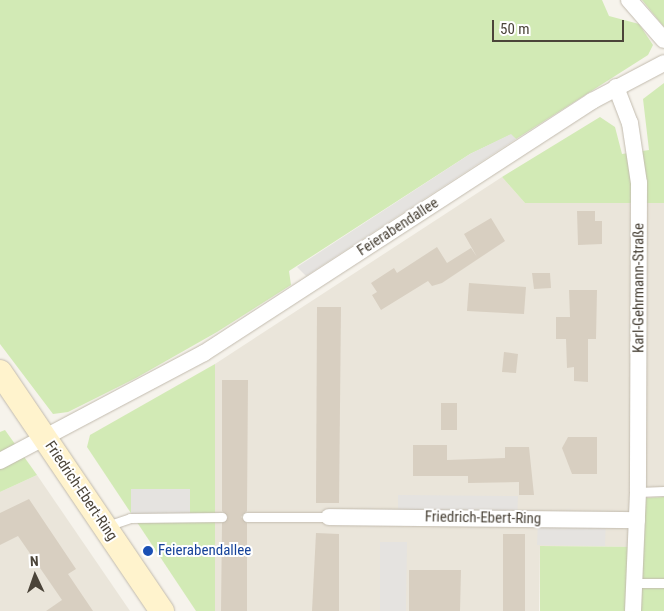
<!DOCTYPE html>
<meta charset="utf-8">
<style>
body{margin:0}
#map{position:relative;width:664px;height:611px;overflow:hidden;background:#f6f3ec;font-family:"Roboto Condensed",sans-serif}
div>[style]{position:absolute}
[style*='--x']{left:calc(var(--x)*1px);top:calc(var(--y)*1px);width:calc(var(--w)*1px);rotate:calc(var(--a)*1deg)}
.residential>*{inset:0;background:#eae5da}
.green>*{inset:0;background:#d2eab5}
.parking>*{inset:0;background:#e5e3e0}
.building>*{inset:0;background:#d8cfc1}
.roads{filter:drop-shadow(0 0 1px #c2bbae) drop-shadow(0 0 1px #c2bbae)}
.lane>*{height:9px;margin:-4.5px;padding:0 4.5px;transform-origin:4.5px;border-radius:4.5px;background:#fff}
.street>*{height:16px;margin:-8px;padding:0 8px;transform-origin:8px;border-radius:8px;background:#fff}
.secondary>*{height:24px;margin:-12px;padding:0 12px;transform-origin:12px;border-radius:12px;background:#fff3cd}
.dots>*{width:14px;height:14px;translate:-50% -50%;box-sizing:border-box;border:2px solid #fff;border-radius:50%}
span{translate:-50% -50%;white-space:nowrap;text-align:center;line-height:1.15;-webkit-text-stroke:4px #fff;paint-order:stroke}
.street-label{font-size:15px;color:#4b4439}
.transit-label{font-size:15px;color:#164399}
.left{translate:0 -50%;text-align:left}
.north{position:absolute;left:10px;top:551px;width:50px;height:50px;-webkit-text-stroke:4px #fff;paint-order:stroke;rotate:357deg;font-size:14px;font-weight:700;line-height:20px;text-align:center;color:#4b4439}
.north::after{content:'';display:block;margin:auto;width:18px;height:22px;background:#4b4439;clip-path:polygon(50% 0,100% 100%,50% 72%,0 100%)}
.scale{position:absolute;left:492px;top:20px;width:132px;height:22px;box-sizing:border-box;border:2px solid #4b4439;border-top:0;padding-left:6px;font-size:15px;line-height:18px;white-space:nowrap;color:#4b4439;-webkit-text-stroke:4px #fff;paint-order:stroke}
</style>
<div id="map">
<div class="residential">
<i style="clip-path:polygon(502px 177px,525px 203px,664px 203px,664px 497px,645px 498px,644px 547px,540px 546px,539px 611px,215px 611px,215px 364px)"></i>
<i style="clip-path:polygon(37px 475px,130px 611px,0 611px,0 492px)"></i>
</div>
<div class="green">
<i style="clip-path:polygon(0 0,602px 0,609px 16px,639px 24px,653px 45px,648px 55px,516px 139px,510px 135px,470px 154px,289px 271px,291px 285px,217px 332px,136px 378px,68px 412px,53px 414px,0 344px)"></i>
<i style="clip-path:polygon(642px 0,664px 0,664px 27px)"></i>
<i style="clip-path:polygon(664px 83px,664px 203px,525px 203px,502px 177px,600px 117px,615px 127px,622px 154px,649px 150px,643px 99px)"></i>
<i style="clip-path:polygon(215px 364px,215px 611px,196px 611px,87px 447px,90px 435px)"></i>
<i style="clip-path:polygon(5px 430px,37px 475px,0 492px,0 432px)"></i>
<i style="clip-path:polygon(664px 497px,664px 611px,540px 611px,540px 546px,644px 547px,645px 498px)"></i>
</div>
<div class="parking">
<i style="clip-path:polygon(511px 134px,516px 139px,306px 276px,297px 267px,470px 154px)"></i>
<i style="clip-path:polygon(131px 489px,190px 489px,190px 515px,131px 515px)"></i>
<i style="clip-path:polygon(398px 495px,518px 496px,517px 525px,398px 523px)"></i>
<i style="clip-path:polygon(538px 518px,606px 520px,605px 546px,537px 545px)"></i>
<i style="clip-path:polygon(380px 542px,407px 542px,406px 611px,380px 611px)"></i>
</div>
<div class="building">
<i style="clip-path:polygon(577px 211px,595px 211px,595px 221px,602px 221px,602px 244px,578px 245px)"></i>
<i style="clip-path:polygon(491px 218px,505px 241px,442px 283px,432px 286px,428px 281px,381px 310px,372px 295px,377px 292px,371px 283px,394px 268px,397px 273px,437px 247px,447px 263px,471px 248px,477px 257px,464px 234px)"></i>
<i style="clip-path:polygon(532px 273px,550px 273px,551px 288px,534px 289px)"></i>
<i style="clip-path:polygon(469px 283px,526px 287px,524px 314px,467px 311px)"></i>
<i style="clip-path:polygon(569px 290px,597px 290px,596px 339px,588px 339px,588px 382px,574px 381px,574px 367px,567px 368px,566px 339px,556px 339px,556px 317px,570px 317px)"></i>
<i style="clip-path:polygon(317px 307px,341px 307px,339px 503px,316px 503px)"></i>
<i style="clip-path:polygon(504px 352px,518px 354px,516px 373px,502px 372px)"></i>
<i style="clip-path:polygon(222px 380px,248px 380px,247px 511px,241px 517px,247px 523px,247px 611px,221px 611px,222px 523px,228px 517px,222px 511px)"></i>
<i style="clip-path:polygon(441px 403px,457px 403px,457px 430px,441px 430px)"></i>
<i style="clip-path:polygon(568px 437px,597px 437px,597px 474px,572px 474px,562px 448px)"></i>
<i style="clip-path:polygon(413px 445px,447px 445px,447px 460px,505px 458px,505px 447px,529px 447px,534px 495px,519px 495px,519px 482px,468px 483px,468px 476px,413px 476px)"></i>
<i style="clip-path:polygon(29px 499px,76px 569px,68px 574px,93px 611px,46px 611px,62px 600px,18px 536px,0 545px,0 513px)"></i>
<i style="clip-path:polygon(316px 533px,339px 534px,339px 611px,312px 611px)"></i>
<i style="clip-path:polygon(503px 534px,525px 534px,525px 611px,503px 611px)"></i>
<i style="clip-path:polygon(409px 570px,461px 570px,460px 611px,409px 611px)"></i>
</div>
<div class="roads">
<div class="lane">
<i style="--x:638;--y:492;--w:26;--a:-2"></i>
<i style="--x:247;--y:517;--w:82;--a:0"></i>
<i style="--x:107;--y:526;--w:24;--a:-19"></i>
<i style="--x:130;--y:518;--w:92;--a:-0.6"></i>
<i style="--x:635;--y:583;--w:29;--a:0"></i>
</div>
<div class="street">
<i style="--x:629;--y:0;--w:53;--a:48.8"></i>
<i style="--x:616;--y:87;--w:39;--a:69"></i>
<i style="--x:630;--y:123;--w:61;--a:81.5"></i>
<i style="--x:639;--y:183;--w:309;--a:90.2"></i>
<i style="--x:638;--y:492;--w:119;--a:92.4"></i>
<i style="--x:0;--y:461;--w:231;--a:-27.9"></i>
<i style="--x:204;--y:353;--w:463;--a:-33"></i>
<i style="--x:592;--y:101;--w:81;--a:-27.8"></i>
<i style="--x:329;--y:517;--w:308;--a:0.6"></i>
</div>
<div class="secondary">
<i style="--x:0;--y:372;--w:289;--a:55.9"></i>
</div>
</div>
<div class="dots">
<i style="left:148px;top:551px;background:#1a4fb4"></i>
</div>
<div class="street-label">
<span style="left:398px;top:227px;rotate:-33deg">Feierabendallee</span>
<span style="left:639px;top:288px;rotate:-90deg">Karl-Gehrmann-Straße</span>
<span style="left:81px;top:491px;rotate:56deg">Friedrich-Ebert-Ring</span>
<span style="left:483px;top:518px;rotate:1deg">Friedrich-Ebert-Ring</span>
</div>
<div class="transit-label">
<span class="left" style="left:158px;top:551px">Feierabendallee</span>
</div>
<div class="north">N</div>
<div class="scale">50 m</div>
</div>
